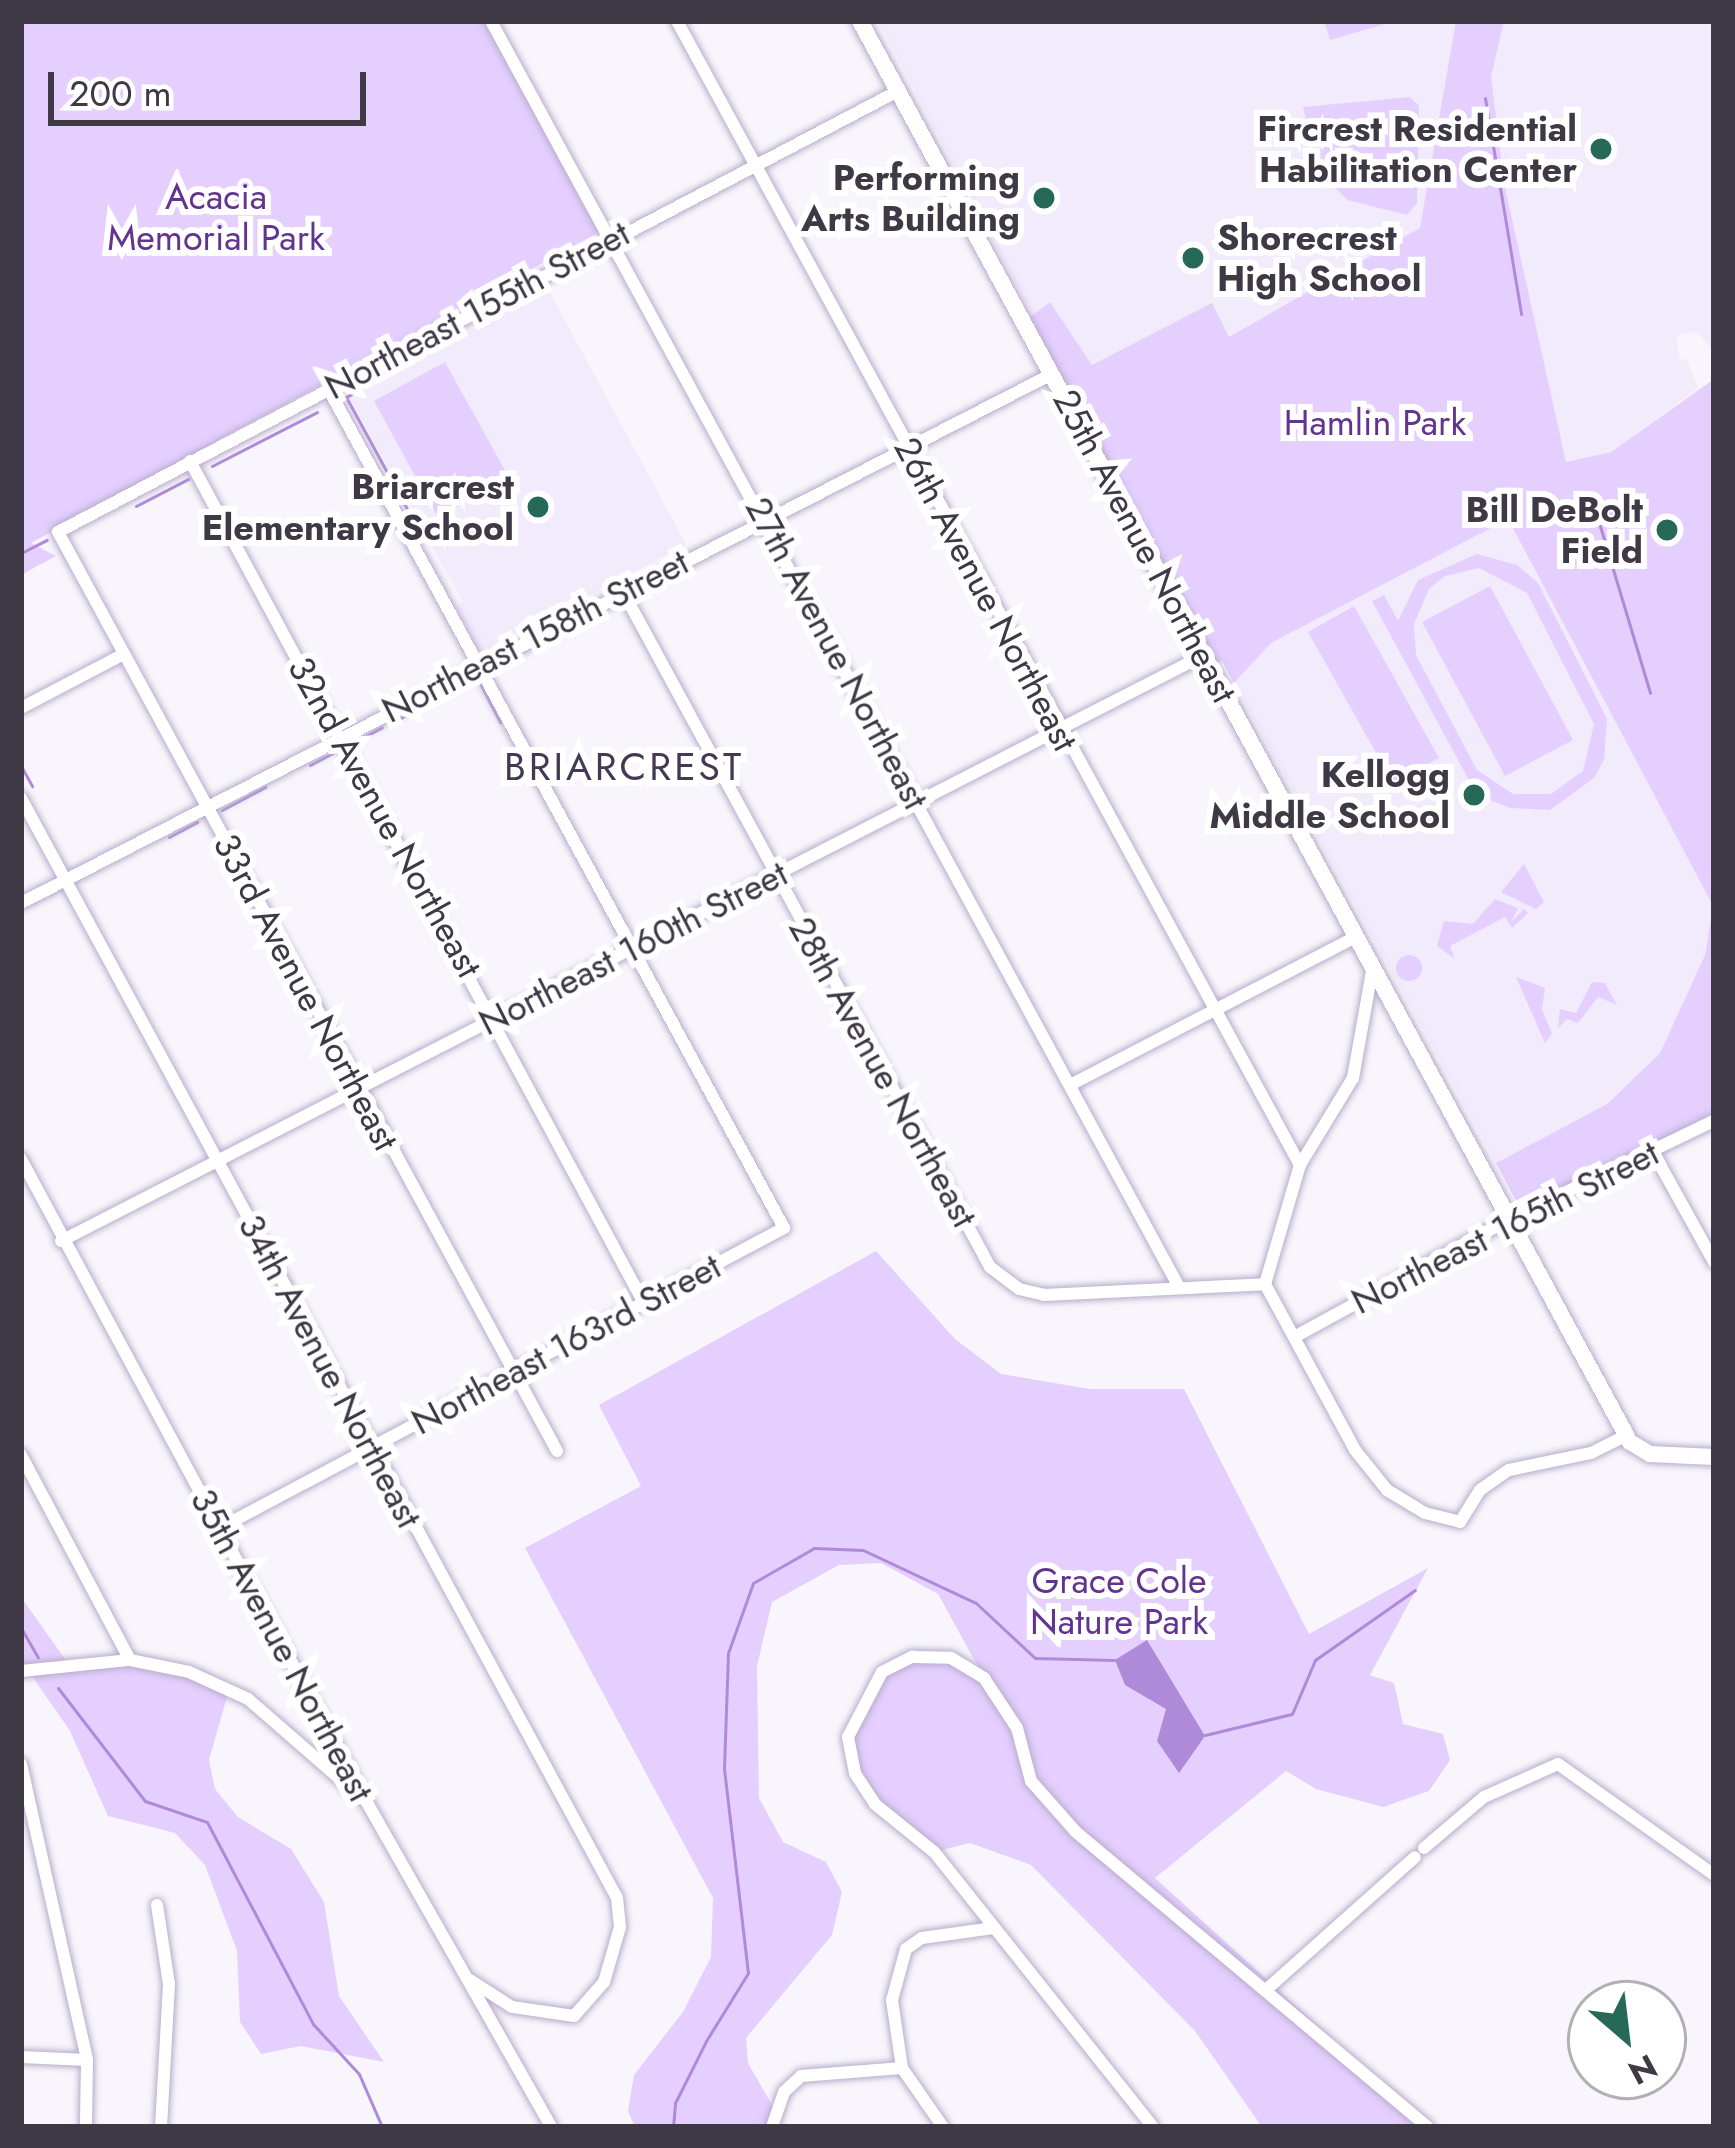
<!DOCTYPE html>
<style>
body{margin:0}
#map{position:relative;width:1735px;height:2148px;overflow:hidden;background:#f8f6fc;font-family:Jost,sans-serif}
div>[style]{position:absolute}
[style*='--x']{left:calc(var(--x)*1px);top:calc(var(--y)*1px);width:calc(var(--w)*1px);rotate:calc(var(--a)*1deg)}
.built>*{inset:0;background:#f2ebfc}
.green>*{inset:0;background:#e4cfff}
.round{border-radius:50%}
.water>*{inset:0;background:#ae8ad9}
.stream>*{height:3px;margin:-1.5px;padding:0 1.5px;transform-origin:1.5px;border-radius:1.5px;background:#ae8ad9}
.roads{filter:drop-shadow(0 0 3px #baaccc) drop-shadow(0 0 3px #baaccc)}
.minor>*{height:12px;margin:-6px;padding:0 6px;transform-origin:6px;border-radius:6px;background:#fff}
.tertiary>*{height:16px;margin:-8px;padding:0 8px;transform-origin:8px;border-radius:8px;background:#fff}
.dots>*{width:33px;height:33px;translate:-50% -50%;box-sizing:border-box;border:6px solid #fff;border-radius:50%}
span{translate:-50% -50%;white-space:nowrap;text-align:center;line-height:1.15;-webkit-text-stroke:12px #fff;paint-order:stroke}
.poi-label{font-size:36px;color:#3f3946;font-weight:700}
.right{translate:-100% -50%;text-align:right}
.left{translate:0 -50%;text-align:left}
.park-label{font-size:36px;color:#633390}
.street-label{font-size:36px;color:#3f3946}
.neighbourhood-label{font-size:39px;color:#443853;letter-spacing:3px}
.frame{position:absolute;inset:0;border:24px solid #3f3946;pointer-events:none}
.north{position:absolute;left:1567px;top:1980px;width:120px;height:120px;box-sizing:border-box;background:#fff;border:3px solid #b2b0b5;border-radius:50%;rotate:152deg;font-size:33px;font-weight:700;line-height:48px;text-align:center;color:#3f3946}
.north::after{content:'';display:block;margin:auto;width:42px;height:54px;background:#276959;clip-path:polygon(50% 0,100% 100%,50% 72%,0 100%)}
.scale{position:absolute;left:48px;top:72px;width:318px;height:54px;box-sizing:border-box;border:6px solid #3f3946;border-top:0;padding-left:15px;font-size:36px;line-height:42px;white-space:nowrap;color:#3f3946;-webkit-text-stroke:9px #fff;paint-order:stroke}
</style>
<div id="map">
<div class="built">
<i style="clip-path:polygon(878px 21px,1714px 21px,1714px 351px,1697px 332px,1677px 335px,1679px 358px,1687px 360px,1698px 388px,1611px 452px,1566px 462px,1490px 200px,1085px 414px)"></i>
<i style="clip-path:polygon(548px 289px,686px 544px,481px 654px,456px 607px,463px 602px,349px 397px)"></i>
<i style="clip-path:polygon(1507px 518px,1713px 906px,1705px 955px,1660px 1053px,1605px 1105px,1496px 1163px,1234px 683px,1271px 643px)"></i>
</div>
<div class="green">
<i style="clip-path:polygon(21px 21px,489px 21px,601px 231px,31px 543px,56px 556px,21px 575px)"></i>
<i style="clip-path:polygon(1324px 21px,1395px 21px,1330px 40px)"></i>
<i style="clip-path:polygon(1456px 21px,1504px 21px,1491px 77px,1504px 183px,1566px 462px,1611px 452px,1714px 379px,1714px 1113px,1521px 1210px,1496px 1163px,1607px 1104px,1660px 1053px,1705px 955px,1713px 906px,1508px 519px,1271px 643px,1234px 683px,1222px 661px,1210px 666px,1029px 318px,1050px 302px,1092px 365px,1212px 303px,1229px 337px,1420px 228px)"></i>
<i style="clip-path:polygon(1410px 97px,1419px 106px,1417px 203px,1407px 215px,1347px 200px,1320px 171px,1303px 107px)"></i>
<i style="clip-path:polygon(445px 362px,507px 474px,436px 514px,374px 401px)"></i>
<i style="clip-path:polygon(evenodd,1477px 554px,1517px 565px,1538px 583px,1607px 719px,1604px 760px,1594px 778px,1550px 810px,1510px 808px,1477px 795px,1372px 601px,1384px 595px,1398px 621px,1418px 580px,1477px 554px,1479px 568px,1527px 593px,1594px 724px,1583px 771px,1551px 794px,1513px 794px,1477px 770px,1416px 655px,1414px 624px,1429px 589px,1445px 576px,1479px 568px)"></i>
<i style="clip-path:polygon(1490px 586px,1573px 740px,1505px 776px,1422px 622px)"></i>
<i style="clip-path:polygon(1354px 606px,1439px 758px,1393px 783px,1308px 632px)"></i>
<i style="clip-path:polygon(1524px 864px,1544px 902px,1536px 909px,1501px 892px)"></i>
<i style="clip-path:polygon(1495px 899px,1518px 908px,1511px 922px,1524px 909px,1528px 913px,1512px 928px,1505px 917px,1450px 946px,1455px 959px,1437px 946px,1444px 921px,1473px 924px)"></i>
<i class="round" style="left:1396px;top:955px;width:26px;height:26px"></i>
<i style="clip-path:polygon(1516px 977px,1545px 988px,1542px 1009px,1552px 1034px,1545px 1043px)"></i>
<i style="clip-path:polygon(1592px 982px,1605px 983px,1617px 1005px,1598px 997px,1578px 1023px,1567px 1019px,1558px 1028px,1560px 1009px,1576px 1013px)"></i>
<i style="clip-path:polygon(876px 1251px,955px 1339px,1001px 1374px,1090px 1389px,1184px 1389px,1309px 1634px,1428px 1568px,1370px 1675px,1394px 1683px,1403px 1724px,1443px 1734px,1450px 1760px,1429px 1791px,1383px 1807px,1316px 1789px,1286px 1771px,1155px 1878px,1429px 2127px,1262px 2127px,1195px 2031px,1031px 1865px,970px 1843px,934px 1852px,875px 1804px,855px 1773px,848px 1737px,882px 1672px,912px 1657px,951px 1658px,983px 1676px,938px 1594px,881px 1563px,839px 1565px,772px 1602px,757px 1666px,759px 1798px,783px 1842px,826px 1862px,842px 1892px,832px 1935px,746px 2038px,748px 2063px,776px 2112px,772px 2127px,635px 2127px,628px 2111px,634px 2075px,683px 2012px,711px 1957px,713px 1898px,525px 1548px,641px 1486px,599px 1405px)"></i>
<i style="clip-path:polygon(21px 1597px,70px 1666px,131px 1660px,229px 1690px,209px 1760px,215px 1789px,238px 1817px,291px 1849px,324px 1902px,339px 1996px,384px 2062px,301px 2046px,261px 2054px,240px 2022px,237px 1951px,205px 1865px,175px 1833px,108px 1816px,70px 1731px,21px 1660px)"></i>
</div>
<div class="water">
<i style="clip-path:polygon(1147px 1640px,1205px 1736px,1179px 1773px,1157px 1741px,1166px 1709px,1125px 1685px,1115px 1660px)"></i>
</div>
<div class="stream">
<i style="--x:1485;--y:98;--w:219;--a:80.5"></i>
<i style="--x:411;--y:361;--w:74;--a:151"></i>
<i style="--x:346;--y:397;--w:150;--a:61.4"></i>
<i style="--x:212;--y:466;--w:118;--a:-27.2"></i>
<i style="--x:136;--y:506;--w:59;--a:-27.4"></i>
<i style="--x:1594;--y:506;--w:195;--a:73.3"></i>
<i style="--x:21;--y:553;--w:29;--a:-27"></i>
<i style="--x:434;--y:700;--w:49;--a:-28.1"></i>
<i style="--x:477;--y:677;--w:51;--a:62.9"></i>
<i style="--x:397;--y:720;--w:23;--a:-29"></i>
<i style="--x:358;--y:740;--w:27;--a:-28"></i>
<i style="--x:310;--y:765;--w:32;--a:-28"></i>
<i style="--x:21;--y:766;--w:23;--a:61"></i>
<i style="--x:222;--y:810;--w:49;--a:-28.1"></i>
<i style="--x:169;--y:837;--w:32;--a:-28"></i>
<i style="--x:21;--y:1628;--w:34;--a:60"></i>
<i style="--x:58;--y:1688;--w:143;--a:52.4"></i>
<i style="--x:145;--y:1801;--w:65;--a:18.7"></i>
<i style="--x:207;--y:1822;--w:228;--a:62.3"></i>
<i style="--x:313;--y:2024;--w:68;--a:47.4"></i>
<i style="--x:359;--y:2074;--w:58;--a:66.5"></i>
<i style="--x:1205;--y:1735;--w:89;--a:-13.6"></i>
<i style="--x:1292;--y:1714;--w:59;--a:-66.9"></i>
<i style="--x:1315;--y:1660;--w:122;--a:-35"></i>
<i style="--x:673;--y:2127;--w:24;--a:-85"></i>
<i style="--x:675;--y:2103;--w:69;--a:-63.4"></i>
<i style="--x:706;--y:2041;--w:80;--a:-58.3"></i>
<i style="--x:748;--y:1973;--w:206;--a:-96.7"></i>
<i style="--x:724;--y:1768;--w:115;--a:-88"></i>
<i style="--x:728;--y:1653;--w:74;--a:-70.3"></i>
<i style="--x:753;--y:1583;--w:70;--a:-29.8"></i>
<i style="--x:814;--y:1548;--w:49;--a:2.3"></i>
<i style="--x:863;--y:1550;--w:125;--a:25.1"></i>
<i style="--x:976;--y:1603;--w:81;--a:43"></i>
<i style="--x:1035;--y:1658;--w:80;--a:1.4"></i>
</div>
<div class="roads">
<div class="minor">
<i style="--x:491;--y:21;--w:1441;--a:61.48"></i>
<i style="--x:677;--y:21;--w:1303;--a:61.43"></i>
<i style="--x:190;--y:461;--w:957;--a:61.67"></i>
<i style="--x:622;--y:590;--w:771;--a:61.47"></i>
<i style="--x:990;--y:1267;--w:36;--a:37"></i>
<i style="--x:1019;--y:1289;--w:26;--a:13"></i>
<i style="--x:1044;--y:1295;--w:221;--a:-2.8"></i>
<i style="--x:21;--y:708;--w:116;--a:-27.7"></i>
<i style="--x:21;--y:798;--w:1251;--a:61.55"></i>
<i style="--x:617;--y:1898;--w:29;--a:84"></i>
<i style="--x:620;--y:1927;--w:57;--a:106.2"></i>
<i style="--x:604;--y:1982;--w:45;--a:131.4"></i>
<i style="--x:574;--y:2016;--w:63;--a:-171.7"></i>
<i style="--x:512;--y:2007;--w:50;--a:-147.3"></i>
<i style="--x:21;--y:903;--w:1159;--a:-27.16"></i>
<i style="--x:1074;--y:1083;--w:319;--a:-27.4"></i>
<i style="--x:1653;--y:1152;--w:126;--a:61"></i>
<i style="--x:21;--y:1159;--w:727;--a:61.74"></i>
<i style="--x:365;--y:1799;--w:377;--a:60.4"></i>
<i style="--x:61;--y:1241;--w:1284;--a:-27.14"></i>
<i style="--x:1265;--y:1284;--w:189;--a:61.5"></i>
<i style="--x:1355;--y:1450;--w:51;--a:51.3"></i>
<i style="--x:1387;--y:1490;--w:44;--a:31.2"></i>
<i style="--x:1425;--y:1513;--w:36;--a:14"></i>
<i style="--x:1460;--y:1522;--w:38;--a:-58"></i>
<i style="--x:1480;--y:1490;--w:35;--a:-35"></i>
<i style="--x:1509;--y:1470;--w:84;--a:-11.7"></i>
<i style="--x:1591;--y:1453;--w:40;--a:-26.6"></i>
<i style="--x:1265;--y:1284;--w:124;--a:-73.6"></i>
<i style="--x:1300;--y:1165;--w:102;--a:-58.7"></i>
<i style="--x:1353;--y:1078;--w:114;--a:-79.9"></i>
<i style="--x:1298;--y:1335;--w:244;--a:-28.7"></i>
<i style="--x:1512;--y:1218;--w:224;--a:-25.7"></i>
<i style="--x:557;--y:1451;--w:1046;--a:-118.5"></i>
<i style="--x:58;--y:532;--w:949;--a:-27.7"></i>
<i style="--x:21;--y:1455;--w:232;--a:62"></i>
<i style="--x:220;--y:1528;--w:639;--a:-28.01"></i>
<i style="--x:784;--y:1228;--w:956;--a:-118.5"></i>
<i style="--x:21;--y:1671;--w:110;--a:-5.8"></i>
<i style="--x:130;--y:1660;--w:60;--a:11.5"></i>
<i style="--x:189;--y:1672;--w:65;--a:24.6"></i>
<i style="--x:248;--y:1699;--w:152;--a:41"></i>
<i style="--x:21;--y:1764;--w:303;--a:77.4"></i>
<i style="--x:87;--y:2060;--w:67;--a:90.9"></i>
<i style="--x:1424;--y:1848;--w:79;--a:-40.4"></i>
<i style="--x:1484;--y:1797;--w:81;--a:-24"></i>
<i style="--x:1558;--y:1764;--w:191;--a:35.4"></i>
<i style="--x:157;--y:1905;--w:80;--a:81.4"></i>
<i style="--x:169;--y:1984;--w:143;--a:93.2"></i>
<i style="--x:1267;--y:1989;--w:198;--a:-41.7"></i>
<i style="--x:21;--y:2057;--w:66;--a:2.6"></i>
<i style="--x:902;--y:2068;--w:72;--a:55.2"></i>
<i style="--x:772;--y:2127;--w:37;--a:-71"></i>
<i style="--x:784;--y:2092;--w:23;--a:-43"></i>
<i style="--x:801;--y:2076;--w:101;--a:-4.5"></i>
<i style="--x:902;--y:2068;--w:69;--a:-98.4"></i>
<i style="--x:892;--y:2000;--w:53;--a:-74.6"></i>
<i style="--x:906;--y:1949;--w:19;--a:-35"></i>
<i style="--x:922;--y:1938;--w:72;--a:-8"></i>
<i style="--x:1153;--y:2127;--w:352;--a:-128.5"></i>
<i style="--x:934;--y:1852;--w:76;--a:-140.9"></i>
<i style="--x:875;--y:1804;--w:37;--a:-123"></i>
<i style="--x:855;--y:1773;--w:37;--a:-101"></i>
<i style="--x:848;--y:1737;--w:73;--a:-62.4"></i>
<i style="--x:882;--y:1672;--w:34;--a:-27"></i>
<i style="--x:912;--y:1657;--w:39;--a:1"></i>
<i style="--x:951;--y:1658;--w:39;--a:31"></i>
<i style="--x:984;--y:1678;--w:60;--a:56.6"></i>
<i style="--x:1017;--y:1728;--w:55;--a:75.2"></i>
<i style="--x:1031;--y:1781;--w:68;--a:48.6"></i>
<i style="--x:1076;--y:1832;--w:459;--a:40"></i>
</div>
<div class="tertiary">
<i style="--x:860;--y:21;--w:1616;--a:61.55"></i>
<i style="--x:1630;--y:1442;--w:23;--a:31"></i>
<i style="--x:1650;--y:1454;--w:64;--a:2.7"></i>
</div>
</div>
<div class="dots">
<i style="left:1601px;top:149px;background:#276959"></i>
<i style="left:1044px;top:198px;background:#276959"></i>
<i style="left:1193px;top:258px;background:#276959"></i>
<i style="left:538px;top:507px;background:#276959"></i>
<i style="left:1667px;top:530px;background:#276959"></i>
<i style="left:1474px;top:795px;background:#276959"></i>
</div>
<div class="poi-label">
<span class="right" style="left:1577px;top:149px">Fircrest Residential<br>Habilitation Center</span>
<span class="right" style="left:1020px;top:198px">Performing<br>Arts Building</span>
<span class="left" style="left:1217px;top:258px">Shorecrest<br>High School</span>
<span class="right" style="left:514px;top:507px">Briarcrest<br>Elementary School</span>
<span class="right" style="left:1643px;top:530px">Bill DeBolt<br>Field</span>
<span class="right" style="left:1450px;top:795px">Kellogg<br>Middle School</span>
</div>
<div class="park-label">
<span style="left:216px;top:217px">Acacia<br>Memorial Park</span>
<span style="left:1375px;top:423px">Hamlin Park</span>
<span style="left:1119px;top:1601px">Grace Cole<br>Nature Park</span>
</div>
<div class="street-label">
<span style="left:477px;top:310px;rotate:-28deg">Northeast 155th Street</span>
<span style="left:1145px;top:546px;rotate:62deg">25th Avenue Northeast</span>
<span style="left:986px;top:594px;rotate:62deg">26th Avenue Northeast</span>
<span style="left:535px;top:636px;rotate:-27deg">Northeast 158th Street</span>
<span style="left:837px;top:653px;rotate:62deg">27th Avenue Northeast</span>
<span style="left:385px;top:817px;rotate:61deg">32nd Avenue Northeast</span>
<span style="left:633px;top:948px;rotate:-27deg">Northeast 160th Street</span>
<span style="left:306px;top:992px;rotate:62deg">33rd Avenue Northeast</span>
<span style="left:883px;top:1072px;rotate:61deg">28th Avenue Northeast</span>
<span style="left:1505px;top:1227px;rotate:-27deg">Northeast 165th Street</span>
<span style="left:566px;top:1344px;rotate:-28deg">Northeast 163rd Street</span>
<span style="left:330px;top:1371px;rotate:62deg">34th Avenue Northeast</span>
<span style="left:282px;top:1645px;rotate:62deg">35th Avenue Northeast</span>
</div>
<div class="neighbourhood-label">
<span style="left:624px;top:767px">BRIARCREST</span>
</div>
<div class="frame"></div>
<div class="north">N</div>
<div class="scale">200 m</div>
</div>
